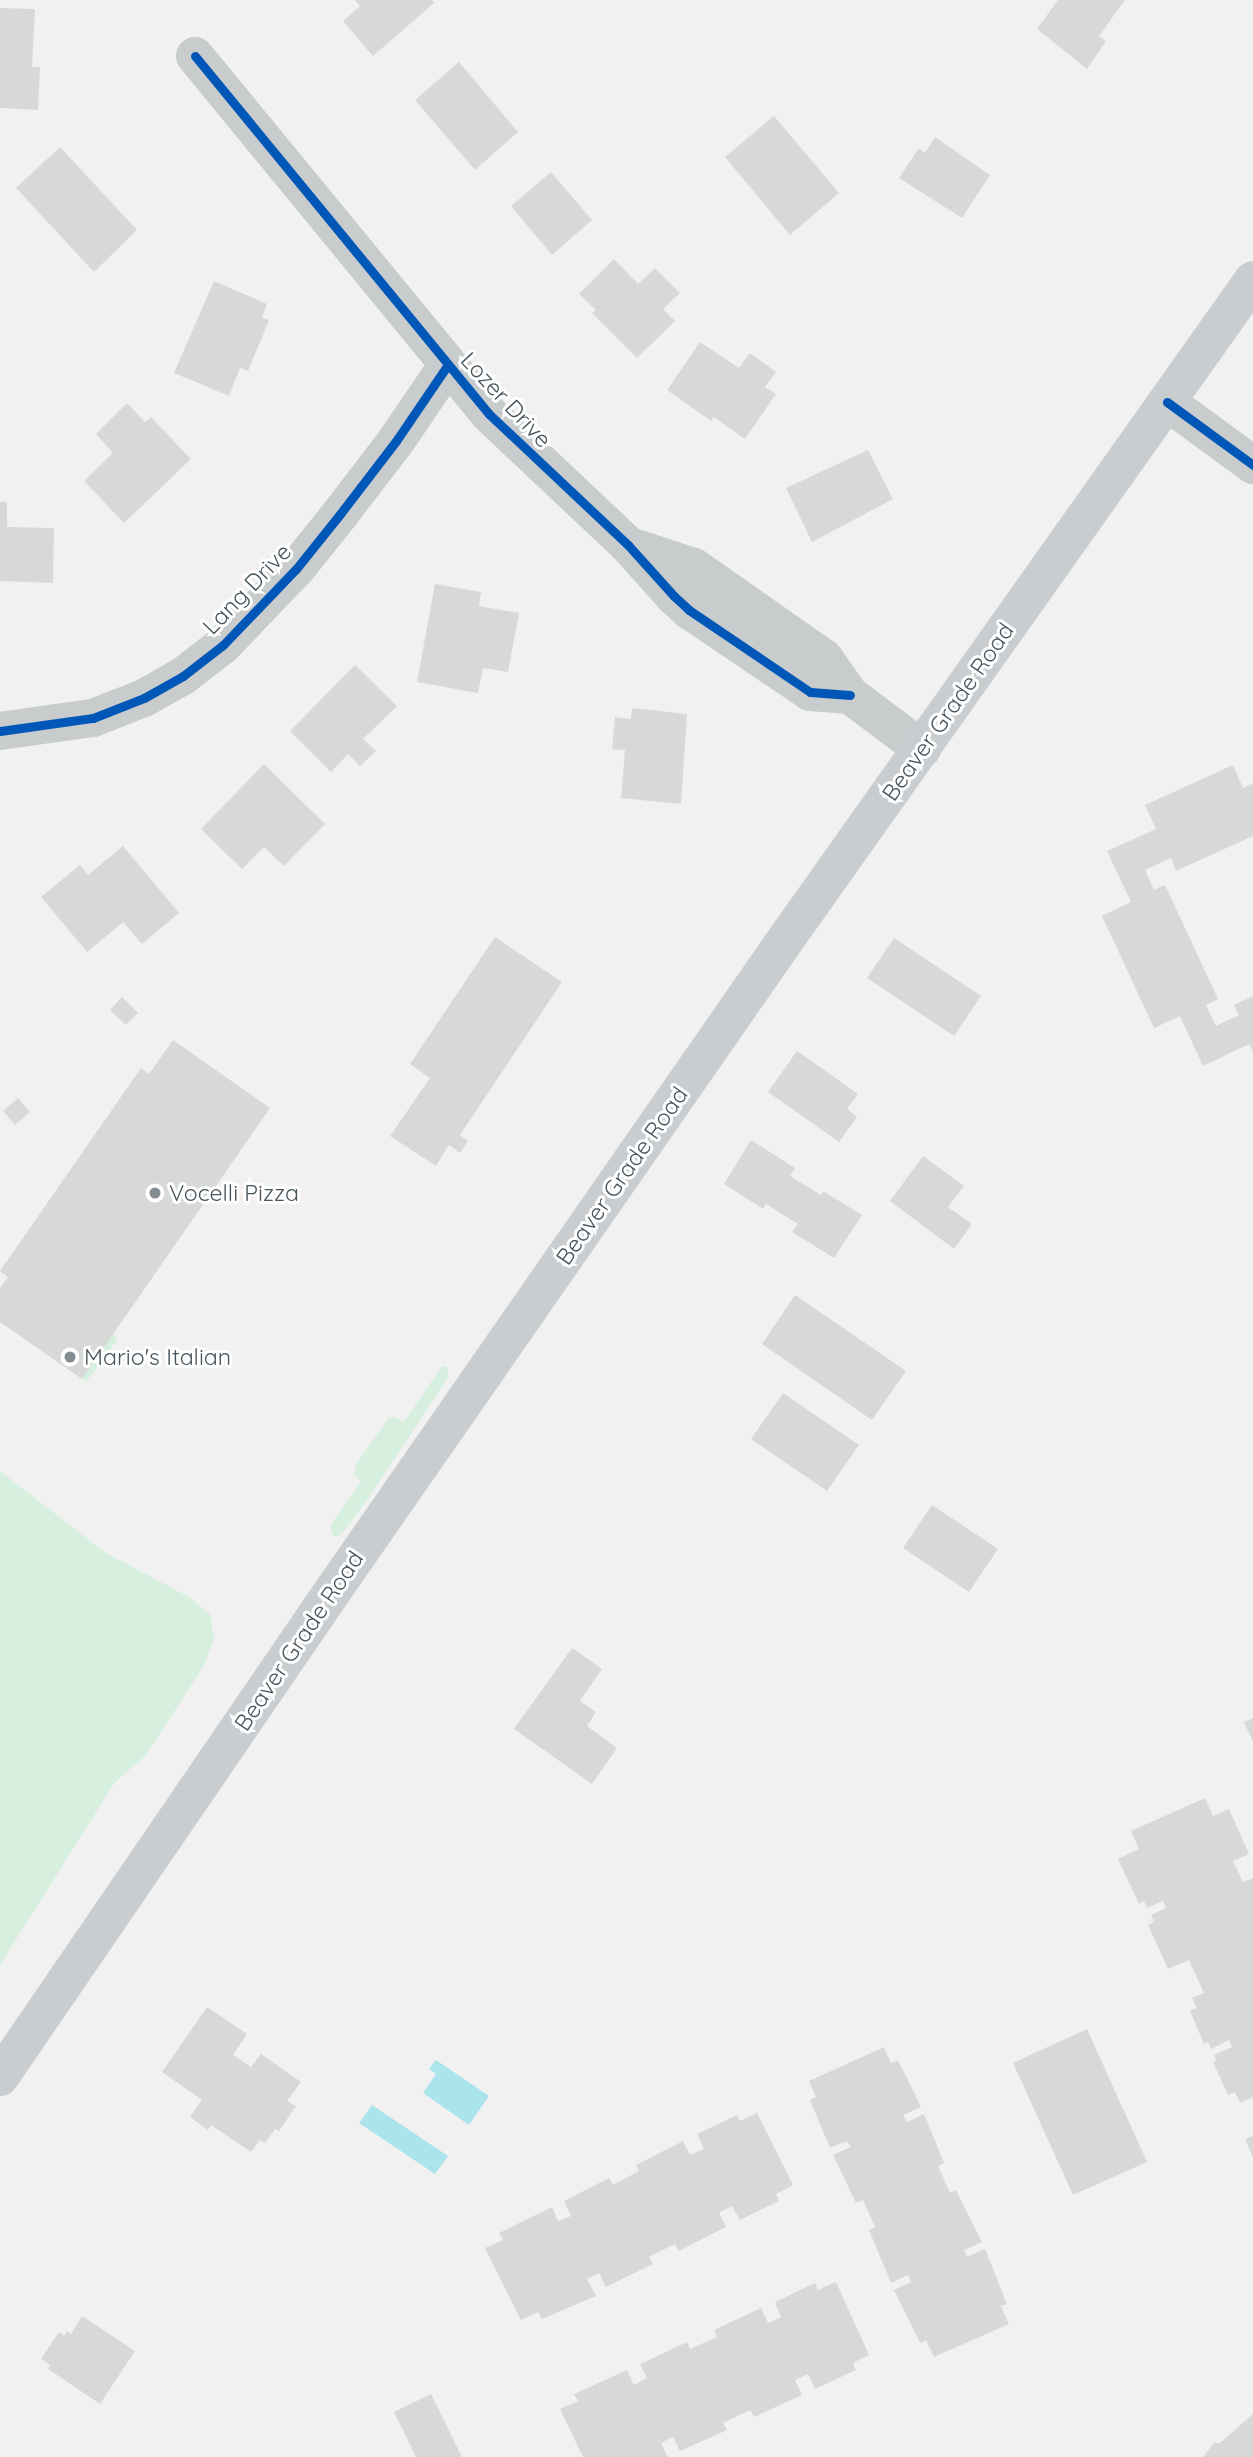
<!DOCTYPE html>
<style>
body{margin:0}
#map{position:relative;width:1253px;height:2457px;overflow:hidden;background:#f1f1f1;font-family:Quicksand,sans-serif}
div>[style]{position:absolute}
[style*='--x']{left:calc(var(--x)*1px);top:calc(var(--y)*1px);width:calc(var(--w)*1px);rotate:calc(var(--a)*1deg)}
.green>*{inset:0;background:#d6efde}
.water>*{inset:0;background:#ace4eb}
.building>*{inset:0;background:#d7d9d9}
.street>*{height:38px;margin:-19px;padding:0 19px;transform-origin:19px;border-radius:19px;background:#c8cccd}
.secondary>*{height:38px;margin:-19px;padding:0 19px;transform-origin:19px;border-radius:19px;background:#cacdcf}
.cycleway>*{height:9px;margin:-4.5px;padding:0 4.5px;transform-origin:4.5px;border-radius:4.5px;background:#0057b8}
.dots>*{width:19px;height:19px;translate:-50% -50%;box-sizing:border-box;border:4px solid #fff;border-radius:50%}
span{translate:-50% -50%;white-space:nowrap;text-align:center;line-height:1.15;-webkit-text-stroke:6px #fff;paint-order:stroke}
.street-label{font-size:23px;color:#48555d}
.poi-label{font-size:23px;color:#48555d}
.left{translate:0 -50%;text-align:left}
</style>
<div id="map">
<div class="green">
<i style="clip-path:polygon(114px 1333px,117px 1340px,86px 1382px,82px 1379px)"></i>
<i style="clip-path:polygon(442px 1366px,447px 1367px,449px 1376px,368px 1499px,341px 1535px,333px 1537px,330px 1526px,361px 1481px,354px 1475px,356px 1464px,388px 1419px,394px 1417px,404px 1422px)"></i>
<i style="clip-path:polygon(0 1471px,106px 1553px,189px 1597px,210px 1614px,214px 1638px,203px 1667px,146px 1755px,115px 1782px,0 1965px)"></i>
</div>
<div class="water">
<i style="clip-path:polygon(436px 2060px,489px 2096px,469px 2125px,423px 2093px,436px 2074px,429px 2069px)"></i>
<i style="clip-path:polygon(372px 2105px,448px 2156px,435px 2174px,359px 2123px)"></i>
</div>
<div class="building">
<i style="clip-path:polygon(355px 0,432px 0,434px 3px,373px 56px,343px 21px,360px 6px)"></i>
<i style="clip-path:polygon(1058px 0,1125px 0,1099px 36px,1106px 41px,1087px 69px,1037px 29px)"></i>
<i style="clip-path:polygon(0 8px,35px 9px,32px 67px,40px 67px,38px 110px,0 108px)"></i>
<i style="clip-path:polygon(459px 62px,518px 132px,475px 170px,415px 100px)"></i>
<i style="clip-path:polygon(774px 116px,839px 193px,790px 235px,725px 157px)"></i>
<i style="clip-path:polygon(935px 137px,990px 175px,962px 218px,899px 178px,919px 148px,925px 153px)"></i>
<i style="clip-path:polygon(60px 147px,137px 230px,94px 272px,16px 188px)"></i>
<i style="clip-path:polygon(551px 172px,592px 220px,552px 255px,511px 206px)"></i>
<i style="clip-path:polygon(614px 259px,638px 284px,655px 268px,680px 293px,663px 309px,675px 321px,637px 358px,592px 313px,596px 310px,579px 294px)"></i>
<i style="clip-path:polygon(214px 281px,267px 304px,262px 317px,269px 320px,248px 371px,240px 368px,229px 396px,174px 373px)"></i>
<i style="clip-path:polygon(700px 342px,739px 368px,750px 353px,776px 372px,765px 387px,776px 394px,745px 439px,714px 417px,711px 421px,667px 390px)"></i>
<i style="clip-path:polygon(127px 403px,145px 422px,151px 417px,191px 459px,124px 523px,84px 481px,113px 453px,96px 434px)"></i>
<i style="clip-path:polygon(868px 450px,893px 499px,812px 542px,786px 488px)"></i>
<i style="clip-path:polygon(0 502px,7px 502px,7px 527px,54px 528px,53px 583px,0 581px)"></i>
<i style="clip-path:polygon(435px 584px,481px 592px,479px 606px,519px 613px,508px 672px,483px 668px,478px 693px,417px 682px)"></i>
<i style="clip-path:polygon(355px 665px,397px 706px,363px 739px,376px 751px,360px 766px,348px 754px,331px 772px,290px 731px)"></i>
<i style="clip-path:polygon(632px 708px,687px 714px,681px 804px,621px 798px,625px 750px,612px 749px,615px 717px,631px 719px)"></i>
<i style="clip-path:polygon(264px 764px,325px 824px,284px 866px,264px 847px,242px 869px,201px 829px)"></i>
<i style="clip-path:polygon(1233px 765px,1243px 788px,1253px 783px,1253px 836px,1176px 871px,1171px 858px,1145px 870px,1154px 890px,1165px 885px,1218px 999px,1206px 1005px,1216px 1026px,1239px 1015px,1234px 1005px,1253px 996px,1253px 1052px,1249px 1044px,1203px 1066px,1180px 1016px,1154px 1028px,1102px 916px,1131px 902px,1107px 851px,1156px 829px,1145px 805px)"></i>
<i style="clip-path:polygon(123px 846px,179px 913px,142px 944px,123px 922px,87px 952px,41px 897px,80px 865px,88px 875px)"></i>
<i style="clip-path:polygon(495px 937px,562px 982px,460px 1135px,468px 1141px,460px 1153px,449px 1145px,436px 1166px,390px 1136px,430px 1078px,410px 1064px)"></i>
<i style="clip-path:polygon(894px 938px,981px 996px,954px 1036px,867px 978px)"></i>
<i style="clip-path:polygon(122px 997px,138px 1013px,126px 1025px,110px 1010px)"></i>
<i style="clip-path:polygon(173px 1040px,270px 1108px,82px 1379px,0 1322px,0 1288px,8px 1277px,0 1271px,141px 1068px,149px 1074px)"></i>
<i style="clip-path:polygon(797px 1051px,858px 1094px,847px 1109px,857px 1117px,839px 1142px,768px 1092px)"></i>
<i style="clip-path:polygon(18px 1098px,30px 1112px,15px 1125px,3px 1111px)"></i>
<i style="clip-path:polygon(751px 1140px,795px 1168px,790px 1176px,821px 1195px,823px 1191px,862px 1215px,834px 1258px,792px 1232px,798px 1224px,766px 1204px,763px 1209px,724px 1184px)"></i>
<i style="clip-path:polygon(923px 1156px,964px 1186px,948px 1207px,972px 1224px,954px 1249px,890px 1201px)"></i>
<i style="clip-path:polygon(795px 1295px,906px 1371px,872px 1420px,762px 1344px)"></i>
<i style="clip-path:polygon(783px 1393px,859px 1445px,827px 1491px,751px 1439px)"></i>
<i style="clip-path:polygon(932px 1505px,998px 1549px,969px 1592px,903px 1548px)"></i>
<i style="clip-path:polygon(572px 1648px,602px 1669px,580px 1701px,596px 1712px,587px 1726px,617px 1748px,592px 1784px,514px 1729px)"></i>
<i style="clip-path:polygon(1253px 1718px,1253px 1742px,1244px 1722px)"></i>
<i style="clip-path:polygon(1205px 1798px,1213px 1816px,1229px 1809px,1249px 1854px,1233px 1861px,1243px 1882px,1253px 1878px,1253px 2097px,1240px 2103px,1235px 2092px,1228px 2095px,1213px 2062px,1217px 2061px,1214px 2055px,1232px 2047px,1229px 2040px,1211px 2049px,1208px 2042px,1204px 2044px,1190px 2011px,1197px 2008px,1192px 1998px,1204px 1993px,1189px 1960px,1168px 1969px,1148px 1925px,1154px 1922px,1151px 1915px,1166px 1908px,1163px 1901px,1147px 1908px,1144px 1901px,1139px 1904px,1118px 1859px,1139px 1849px,1131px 1831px)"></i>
<i style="clip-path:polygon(207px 2007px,247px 2034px,233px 2055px,251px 2067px,261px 2054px,301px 2082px,287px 2101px,296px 2106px,279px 2131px,275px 2129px,265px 2143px,260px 2140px,251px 2152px,211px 2125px,208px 2130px,190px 2117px,202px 2100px,162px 2072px)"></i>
<i style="clip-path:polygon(1087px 2029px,1147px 2162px,1073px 2195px,1013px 2063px)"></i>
<i style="clip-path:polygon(884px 2047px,891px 2063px,898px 2060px,921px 2107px,903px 2115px,907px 2122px,924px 2114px,944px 2163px,938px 2166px,950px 2193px,956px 2190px,982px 2242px,964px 2250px,967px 2257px,985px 2249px,1007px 2304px,1001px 2306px,1009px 2324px,934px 2357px,926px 2340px,920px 2343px,894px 2290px,911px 2282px,908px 2275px,891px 2283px,869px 2230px,875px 2227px,863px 2200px,856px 2203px,833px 2155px,851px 2147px,847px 2141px,830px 2148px,810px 2100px,816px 2097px,809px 2081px)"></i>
<i style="clip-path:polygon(757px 2113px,793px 2185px,776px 2194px,779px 2201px,740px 2220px,732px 2206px,719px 2213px,726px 2227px,679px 2251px,675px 2244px,649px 2257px,653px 2264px,606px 2287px,599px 2273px,587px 2279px,596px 2296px,542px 2319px,538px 2312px,521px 2320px,485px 2248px,503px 2240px,499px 2233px,552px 2207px,558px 2221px,571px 2216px,564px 2201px,609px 2178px,613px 2185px,639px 2171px,636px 2165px,683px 2141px,690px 2155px,704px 2149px,697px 2134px,737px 2115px,740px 2121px)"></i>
<i style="clip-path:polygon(1253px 2136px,1253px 2158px,1245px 2139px)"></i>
<i style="clip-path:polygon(836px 2282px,869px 2355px,853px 2363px,856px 2370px,815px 2389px,808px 2374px,795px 2380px,802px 2395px,754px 2417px,750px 2410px,723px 2423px,727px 2430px,680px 2451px,673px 2437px,661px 2443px,668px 2457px,583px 2457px,560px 2409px,578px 2401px,574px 2394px,627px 2370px,634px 2385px,647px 2378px,640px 2364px,687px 2342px,690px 2349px,717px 2337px,714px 2330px,761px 2308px,768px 2323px,781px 2317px,775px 2302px,815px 2283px,818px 2290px)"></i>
<i style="clip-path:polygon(82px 2316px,135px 2351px,100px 2404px,48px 2369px,50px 2365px,41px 2359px,59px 2332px,64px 2336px,67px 2331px,71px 2334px)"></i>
<i style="clip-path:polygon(431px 2394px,462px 2457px,416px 2457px,394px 2412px)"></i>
<i style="clip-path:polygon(1253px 2414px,1253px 2457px,1203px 2457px,1214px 2443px,1220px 2443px)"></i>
</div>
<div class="street">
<i style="--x:195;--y:56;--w:463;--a:50.6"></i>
<i style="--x:489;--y:414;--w:191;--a:43.3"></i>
<i style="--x:628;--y:545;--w:69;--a:48"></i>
<i style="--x:674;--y:596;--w:21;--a:43"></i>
<i style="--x:689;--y:610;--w:146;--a:34.1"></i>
<i style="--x:810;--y:692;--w:40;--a:4.3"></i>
<i style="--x:1167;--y:402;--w:107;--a:36.2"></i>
<i style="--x:630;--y:546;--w:67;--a:18.2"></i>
<i style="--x:694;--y:567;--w:159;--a:35"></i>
<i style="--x:824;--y:658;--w:45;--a:54.9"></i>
<i style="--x:850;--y:695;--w:90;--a:36.9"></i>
<i style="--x:0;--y:731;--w:94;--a:-8"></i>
<i style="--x:93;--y:718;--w:55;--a:-21.4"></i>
<i style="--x:144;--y:698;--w:45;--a:-29.4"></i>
<i style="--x:183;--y:676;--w:51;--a:-37.8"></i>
<i style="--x:223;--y:645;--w:105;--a:-46.2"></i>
<i style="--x:296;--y:569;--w:70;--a:-51.3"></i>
<i style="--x:340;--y:514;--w:92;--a:-52.5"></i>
<i style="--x:396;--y:441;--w:91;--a:-55.8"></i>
</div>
<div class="secondary">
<i style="--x:0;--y:2077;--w:591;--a:-55.61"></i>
<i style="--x:334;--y:1589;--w:783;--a:-55.19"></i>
<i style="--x:781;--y:946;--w:816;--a:-54.67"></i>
</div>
<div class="cycleway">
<i style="--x:195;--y:56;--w:463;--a:50.6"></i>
<i style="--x:489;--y:414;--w:191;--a:43.3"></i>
<i style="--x:628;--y:545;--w:69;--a:48"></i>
<i style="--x:674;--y:596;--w:21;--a:43"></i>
<i style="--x:689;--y:610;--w:146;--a:34.1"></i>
<i style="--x:810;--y:692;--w:40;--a:4.3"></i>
<i style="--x:1167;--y:402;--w:107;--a:36.2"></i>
<i style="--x:0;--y:731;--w:94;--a:-8"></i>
<i style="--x:93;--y:718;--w:55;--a:-21.4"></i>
<i style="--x:144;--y:698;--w:45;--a:-29.4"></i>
<i style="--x:183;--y:676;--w:51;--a:-37.8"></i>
<i style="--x:223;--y:645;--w:105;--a:-46.2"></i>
<i style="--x:296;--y:569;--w:70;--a:-51.3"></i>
<i style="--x:340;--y:514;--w:92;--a:-52.5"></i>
<i style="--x:396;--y:441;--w:91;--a:-55.8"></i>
</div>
<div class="dots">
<i style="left:155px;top:1193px;background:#838c91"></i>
<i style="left:70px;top:1357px;background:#838c91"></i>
</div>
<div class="street-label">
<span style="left:506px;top:400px;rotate:47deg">Lozer Drive</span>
<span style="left:247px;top:589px;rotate:-46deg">Lang Drive</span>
<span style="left:948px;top:712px;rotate:-55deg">Beaver Grade Road</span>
<span style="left:622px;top:1176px;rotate:-55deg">Beaver Grade Road</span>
<span style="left:299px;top:1641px;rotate:-56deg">Beaver Grade Road</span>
</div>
<div class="poi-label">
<span class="left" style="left:169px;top:1193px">Vocelli Pizza</span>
<span class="left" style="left:84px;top:1357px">Mario's Italian</span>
</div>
</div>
